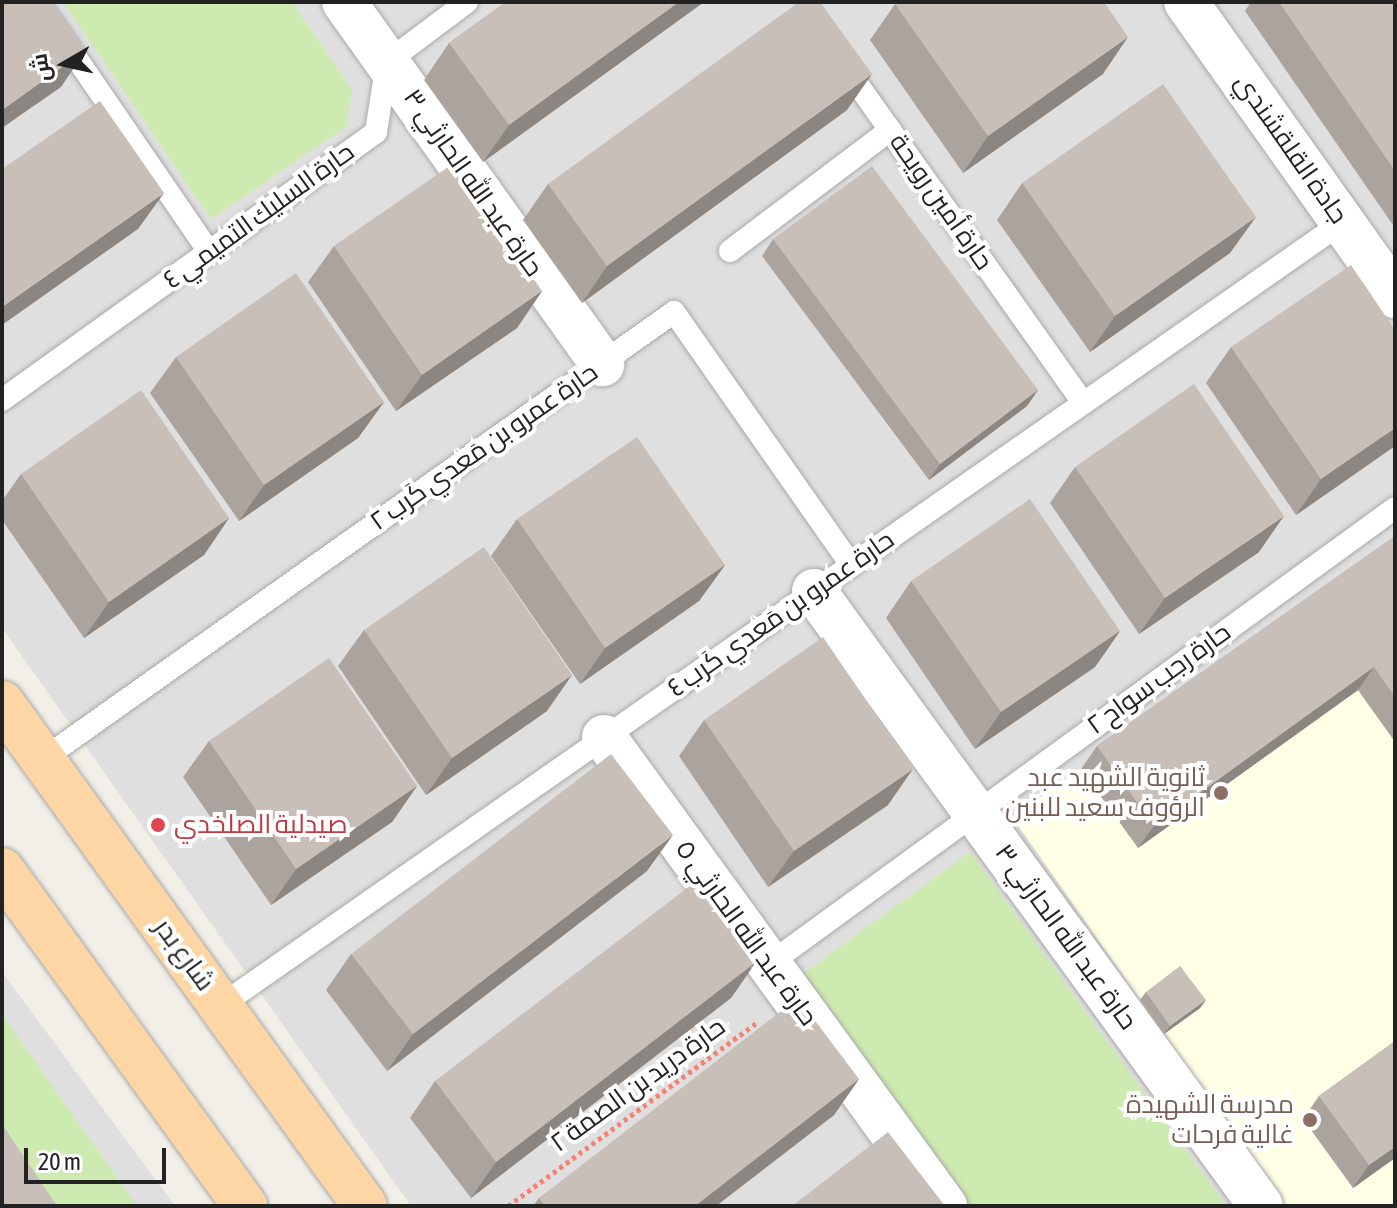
<!DOCTYPE html>
<meta charset="utf-8">
<style>
body{margin:0}
#map{position:relative;width:1397px;height:1208px;overflow:hidden;background:#f2efe9;font-family:"Asap Condensed",Cairo,sans-serif}
div>[style]{position:absolute}
[style*='--x']{left:calc(var(--x)*1px);top:calc(var(--y)*1px);width:calc(var(--w)*1px);rotate:calc(var(--a)*1deg)}
.residential>*{inset:0;background:#e0dfdf}
.education>*{inset:0;background:#ffffe5}
.grass>*{inset:0;background:#cdebb0}
.path>*{height:5px;margin-top:-2.5px;transform-origin:0;background:repeating-linear-gradient(90deg,#fa8072 0 4px,transparent 0 8px)}
.roads{filter:drop-shadow(0 0 2px #a9a9a9) drop-shadow(0 0 2px #a9a9a9)}
.lane>*{height:22px;margin:-11px;padding:0 11px;transform-origin:11px;border-radius:11px;background:#fff}
.street>*{height:44px;margin:-22px;padding:0 22px;transform-origin:22px;border-radius:22px;background:#fff}
.primary>*{height:44px;margin:-22px;padding:0 22px;transform-origin:22px;border-radius:22px;background:#fcd6a4}
.wall>*{inset:0;background:#aba49e}
.shaded-wall>*{inset:0;background:#8b8681}
.building>*{inset:0;background:#c7bfb8}
.dots>*{width:22px;height:22px;translate:-50% -50%;box-sizing:border-box;border:4px solid #fff;border-radius:50%}
span{translate:-50% -50%;white-space:nowrap;text-align:center;line-height:1.15;-webkit-text-stroke:8px #fff;paint-order:stroke}
.street-label{font-size:26px;color:#222}
.education-label{font-size:26px;color:#785e54}
.right{translate:-100% -50%;text-align:right}
.health-label{font-size:26px;color:#be3a42}
.left{translate:0 -50%;text-align:left}
.frame{position:absolute;inset:0;border:4px solid #222;pointer-events:none}
.north{position:absolute;left:24px;top:24px;width:80px;height:80px;-webkit-text-stroke:6px #fff;paint-order:stroke;rotate:261deg;font-size:22px;font-weight:700;line-height:32px;text-align:center;color:#222}
.north::after{content:'';display:block;margin:auto;width:28px;height:36px;background:#222;clip-path:polygon(50% 0,100% 100%,50% 72%,0 100%)}
.scale{position:absolute;left:24px;top:1148px;width:142px;height:36px;box-sizing:border-box;border:4px solid #222;border-top:0;padding-left:10px;font-size:24px;line-height:28px;white-space:nowrap;color:#222;-webkit-text-stroke:6px #fff;paint-order:stroke}
</style>
<div id="map">
<div class="residential">
<i style="clip-path:polygon(2px 2px,1395px 2px,1395px 1206px,411px 1206px,2px 628px)"></i>
<i style="clip-path:polygon(2px 972px,175px 1206px,2px 1206px)"></i>
</div>
<div class="education">
<i style="clip-path:polygon(1395px 547px,1395px 1206px,1285px 1206px,1012px 817px)"></i>
</div>
<div class="grass">
<i style="clip-path:polygon(63px 2px,292px 2px,352px 90px,346px 127px,211px 219px)"></i>
<i style="clip-path:polygon(970px 852px,1226px 1206px,968px 1206px,801px 975px)"></i>
<i style="clip-path:polygon(2px 1014px,137px 1206px,36px 1206px,2px 1158px)"></i>
</div>
<div class="path">
<i style="--x:508;--y:1206;--w:308;--a:-36.4"></i>
</div>
<div class="roads">
<div class="lane">
<i style="--x:38;--y:2;--w:303;--a:55.6"></i>
<i style="--x:844;--y:65;--w:414;--a:54.7"></i>
<i style="--x:730;--y:251;--w:201;--a:-37.1"></i>
<i style="--x:2;--y:400;--w:460;--a:-35.6"></i>
<i style="--x:376;--y:132;--w:71;--a:-81.1"></i>
<i style="--x:387;--y:62;--w:100;--a:-36.9"></i>
<i style="--x:43;--y:759;--w:773;--a:-35.31"></i>
<i style="--x:674;--y:312;--w:309;--a:55"></i>
<i style="--x:769;--y:964;--w:774;--a:-36.07"></i>
<i style="--x:220;--y:1006;--w:1370;--a:-34.92"></i>
</div>
<div class="street">
<i style="--x:344;--y:2;--w:445;--a:54.5"></i>
<i style="--x:1186;--y:2;--w:361;--a:54.6"></i>
<i style="--x:814;--y:591;--w:760;--a:53.99"></i>
<i style="--x:604;--y:737;--w:580;--a:53.98"></i>
</div>
<div class="primary">
<i style="--x:2;--y:703;--w:620;--a:54.18"></i>
<i style="--x:2;--y:870;--w:415;--a:54.1"></i>
</div>
</div>
<div class="wall">
<i style="clip-path:polygon(506px 2px,704px 2px,483px 162px,424px 80px,449px 43px)"></i>
<i style="clip-path:polygon(1251px 2px,1395px 2px,1395px 228px,1245px 11px)"></i>
<i style="clip-path:polygon(895px 4px,1103px 74px,963px 173px,870px 40px)"></i>
<i style="clip-path:polygon(847px 110px,582px 303px,523px 220px,548px 184px)"></i>
<i style="clip-path:polygon(1022px 183px,1230px 253px,1090px 352px,997px 220px)"></i>
<i style="clip-path:polygon(773px 239px,1038px 390px,1027px 406px,929px 480px,762px 256px)"></i>
<i style="clip-path:polygon(334px 246px,542px 291px,517px 328px,396px 411px,308px 282px)"></i>
<i style="clip-path:polygon(1231px 347px,1395px 446px,1296px 515px,1206px 383px)"></i>
<i style="clip-path:polygon(176px 357px,384px 402px,358px 438px,239px 521px,150px 393px)"></i>
<i style="clip-path:polygon(1075px 467px,1259px 552px,1139px 634px,1050px 503px)"></i>
<i style="clip-path:polygon(21px 474px,229px 518px,204px 555px,84px 638px,2px 520px,2px 501px)"></i>
<i style="clip-path:polygon(517px 519px,725px 565px,699px 601px,580px 684px,491px 556px)"></i>
<i style="clip-path:polygon(1395px 536px,1395px 742px,1358px 690px,1138px 848px,1081px 769px,1097px 746px)"></i>
<i style="clip-path:polygon(911px 581px,1120px 631px,1095px 667px,975px 749px,886px 618px)"></i>
<i style="clip-path:polygon(364px 630px,547px 711px,426px 795px,338px 666px)"></i>
<i style="clip-path:polygon(704px 720px,888px 805px,768px 887px,679px 756px)"></i>
<i style="clip-path:polygon(209px 741px,417px 786px,392px 822px,271px 905px,183px 777px)"></i>
<i style="clip-path:polygon(647px 871px,387px 1071px,326px 990px,351px 954px)"></i>
<i style="clip-path:polygon(756px 962px,731px 998px,471px 1198px,410px 1118px,435px 1081px)"></i>
<i style="clip-path:polygon(1146px 992px,1206px 1000px,1200px 1008px,1164px 1034px,1140px 1000px)"></i>
<i style="clip-path:polygon(1395px 1041px,1395px 1158px,1353px 1188px,1303px 1119px,1319px 1096px)"></i>
<i style="clip-path:polygon(859px 1079px,834px 1115px,716px 1206px,533px 1206px,539px 1198px)"></i>
</div>
<div class="shaded-wall">
<i style="clip-path:polygon(679px 2px,704px 2px,483px 162px,509px 125px)"></i>
<i style="clip-path:polygon(1128px 37px,1103px 74px,963px 173px,988px 136px)"></i>
<i style="clip-path:polygon(86px 50px,61px 87px,2px 128px,2px 110px)"></i>
<i style="clip-path:polygon(872px 74px,847px 110px,582px 303px,607px 266px)"></i>
<i style="clip-path:polygon(164px 193px,138px 229px,2px 325px,2px 307px)"></i>
<i style="clip-path:polygon(1256px 217px,1230px 253px,1090px 352px,1115px 316px)"></i>
<i style="clip-path:polygon(542px 291px,517px 328px,396px 411px,422px 375px)"></i>
<i style="clip-path:polygon(1038px 390px,1027px 406px,929px 480px,940px 464px)"></i>
<i style="clip-path:polygon(384px 402px,358px 438px,239px 521px,264px 485px)"></i>
<i style="clip-path:polygon(1395px 428px,1395px 446px,1296px 515px,1321px 479px)"></i>
<i style="clip-path:polygon(1284px 516px,1259px 552px,1139px 634px,1165px 598px)"></i>
<i style="clip-path:polygon(229px 518px,204px 555px,84px 638px,109px 602px)"></i>
<i style="clip-path:polygon(725px 565px,699px 601px,580px 684px,605px 648px)"></i>
<i style="clip-path:polygon(1120px 631px,1095px 667px,975px 749px,1001px 712px)"></i>
<i style="clip-path:polygon(1374px 667px,1358px 690px,1138px 848px,1154px 826px)"></i>
<i style="clip-path:polygon(572px 675px,547px 711px,426px 795px,452px 758px)"></i>
<i style="clip-path:polygon(913px 769px,888px 805px,768px 887px,794px 851px)"></i>
<i style="clip-path:polygon(417px 786px,392px 822px,271px 905px,296px 869px)"></i>
<i style="clip-path:polygon(673px 835px,647px 871px,387px 1071px,413px 1034px)"></i>
<i style="clip-path:polygon(756px 962px,731px 998px,471px 1198px,496px 1162px)"></i>
<i style="clip-path:polygon(1206px 1000px,1200px 1008px,1164px 1034px,1170px 1026px)"></i>
<i style="clip-path:polygon(859px 1079px,834px 1115px,716px 1206px,695px 1206px)"></i>
<i style="clip-path:polygon(1395px 1147px,1395px 1158px,1353px 1188px,1369px 1165px)"></i>
</div>
<div class="building">
<i style="clip-path:polygon(2px 2px,52px 2px,86px 50px,2px 110px)"></i>
<i style="clip-path:polygon(506px 2px,679px 2px,509px 125px,449px 43px)"></i>
<i style="clip-path:polygon(799px 2px,820px 2px,872px 74px,607px 266px,548px 184px)"></i>
<i style="clip-path:polygon(898px 2px,1104px 2px,1128px 37px,988px 136px,895px 4px)"></i>
<i style="clip-path:polygon(1279px 2px,1395px 2px,1395px 171px)"></i>
<i style="clip-path:polygon(1163px 84px,1256px 217px,1115px 316px,1022px 183px)"></i>
<i style="clip-path:polygon(100px 101px,164px 193px,2px 307px,2px 169px)"></i>
<i style="clip-path:polygon(454px 163px,542px 291px,422px 375px,334px 246px)"></i>
<i style="clip-path:polygon(872px 166px,1038px 390px,940px 464px,773px 239px)"></i>
<i style="clip-path:polygon(1351px 265px,1395px 330px,1395px 428px,1321px 479px,1231px 347px)"></i>
<i style="clip-path:polygon(296px 273px,384px 402px,264px 485px,176px 357px)"></i>
<i style="clip-path:polygon(1194px 384px,1284px 516px,1165px 598px,1075px 467px)"></i>
<i style="clip-path:polygon(141px 390px,229px 518px,109px 602px,21px 474px)"></i>
<i style="clip-path:polygon(637px 437px,725px 565px,605px 648px,517px 519px)"></i>
<i style="clip-path:polygon(1030px 499px,1120px 631px,1001px 712px,911px 581px)"></i>
<i style="clip-path:polygon(1395px 536px,1395px 697px,1374px 667px,1154px 826px,1097px 746px)"></i>
<i style="clip-path:polygon(484px 547px,572px 675px,452px 758px,364px 630px)"></i>
<i style="clip-path:polygon(823px 637px,913px 769px,794px 851px,704px 720px)"></i>
<i style="clip-path:polygon(329px 658px,417px 786px,296px 869px,209px 741px)"></i>
<i style="clip-path:polygon(611px 754px,673px 835px,413px 1034px,351px 954px)"></i>
<i style="clip-path:polygon(695px 882px,756px 962px,496px 1162px,435px 1081px)"></i>
<i style="clip-path:polygon(1180px 966px,1206px 1000px,1170px 1026px,1146px 992px)"></i>
<i style="clip-path:polygon(798px 998px,859px 1079px,695px 1206px,545px 1206px,539px 1198px)"></i>
<i style="clip-path:polygon(1395px 1041px,1395px 1147px,1369px 1165px,1319px 1096px)"></i>
<i style="clip-path:polygon(2px 1124px,57px 1206px,2px 1206px)"></i>
<i style="clip-path:polygon(888px 1132px,945px 1206px,792px 1206px)"></i>
</div>
<div class="dots">
<i style="left:1221px;top:793px;background:#8d6e63"></i>
<i style="left:158px;top:825px;background:#e0444e"></i>
<i style="left:1310px;top:1120px;background:#8d6e63"></i>
</div>
<div class="street-label">
<span style="left:1291px;top:149px;rotate:55deg">جادة القلقشندي</span>
<span style="left:473px;top:183px;rotate:55deg">حارة عبد الله الحارثي ٣</span>
<span style="left:941px;top:202px;rotate:55deg">حارة أمين رويحة</span>
<span style="left:259px;top:216px;rotate:-36deg">حارة السليك التميمي ٤</span>
<span style="left:484px;top:447px;rotate:-35deg">حارة عمرو بن مَعدي كَرب ٢</span>
<span style="left:781px;top:614px;rotate:-35deg">حارة عمرو بن مَعدي كَرب ٤</span>
<span style="left:1159px;top:679px;rotate:-36deg">حارة رجب سواح ٢</span>
<span style="left:746px;top:933px;rotate:54deg">حارة عبد الله الحارثي ٥</span>
<span style="left:1066px;top:937px;rotate:54deg">حارة عبد الله الحارثي ٣</span>
<span style="left:184px;top:955px;rotate:54deg">شارع بدر</span>
<span style="left:638px;top:1085px;rotate:-36deg">حارة دريد بن الصمة ٢</span>
</div>
<div class="education-label">
<span class="right" style="left:1205px;top:793px">ثانوية الشهيد عبد<br>الرؤوف سعيد للبنين</span>
<span class="right" style="left:1294px;top:1120px">مدرسة الشهيدة<br>غالية فرحات</span>
</div>
<div class="health-label">
<span class="left" style="left:174px;top:825px">صيدلية الصلخدي</span>
</div>
<div class="frame"></div>
<div class="north">ش</div>
<div class="scale">20 m</div>
</div>
